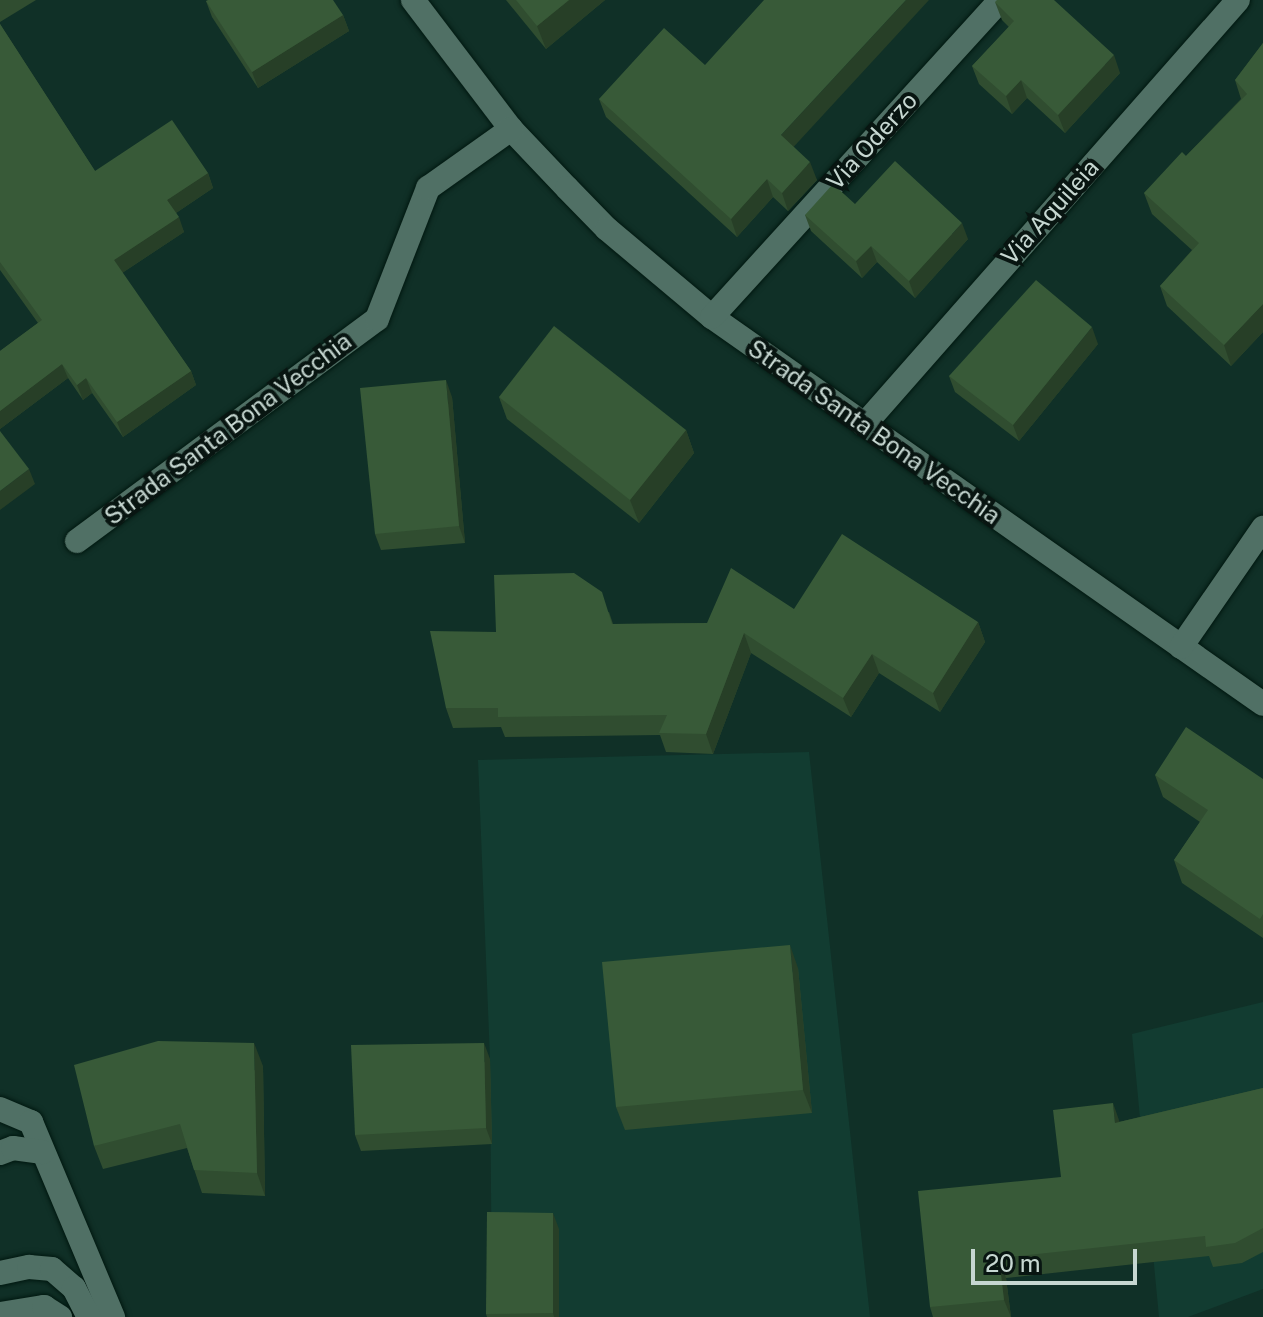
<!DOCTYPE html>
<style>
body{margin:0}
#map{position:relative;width:1263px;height:1317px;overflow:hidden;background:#103027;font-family:"Public Sans",sans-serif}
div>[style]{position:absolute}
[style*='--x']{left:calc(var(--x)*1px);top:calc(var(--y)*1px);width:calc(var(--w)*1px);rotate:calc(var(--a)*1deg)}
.built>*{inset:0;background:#123c31}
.roads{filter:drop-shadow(0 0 2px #001810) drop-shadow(0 0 2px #001810)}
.minor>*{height:24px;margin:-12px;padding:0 12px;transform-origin:12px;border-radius:12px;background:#507065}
.wall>*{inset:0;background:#304d30}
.shaded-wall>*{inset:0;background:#273f27}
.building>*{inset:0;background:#385a38}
span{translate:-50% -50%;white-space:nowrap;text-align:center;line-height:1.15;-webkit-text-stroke:8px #081511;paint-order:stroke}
.street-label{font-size:24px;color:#c6d7d1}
.scale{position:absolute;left:971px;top:1249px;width:166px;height:36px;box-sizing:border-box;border:4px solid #c6d7d1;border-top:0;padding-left:10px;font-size:24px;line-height:28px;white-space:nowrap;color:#c6d7d1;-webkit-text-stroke:6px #081511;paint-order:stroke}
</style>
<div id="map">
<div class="built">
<i style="clip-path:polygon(809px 752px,870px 1317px,492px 1317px,490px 1059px,478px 760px)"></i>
<i style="clip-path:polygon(1263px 1002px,1263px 1289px,1188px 1317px,1159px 1317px,1132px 1034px)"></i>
</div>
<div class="roads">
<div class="minor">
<i style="--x:413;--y:0;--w:162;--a:52.8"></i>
<i style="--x:511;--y:129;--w:81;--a:46.5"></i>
<i style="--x:567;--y:188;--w:57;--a:45.7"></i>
<i style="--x:607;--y:229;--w:137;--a:40"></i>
<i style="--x:712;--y:317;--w:673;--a:35.08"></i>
<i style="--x:712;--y:317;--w:428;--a:-47.7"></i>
<i style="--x:864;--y:425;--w:566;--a:-48.65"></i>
<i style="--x:77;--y:541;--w:373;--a:-36.5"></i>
<i style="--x:377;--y:319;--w:141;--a:-68.7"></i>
<i style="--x:428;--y:188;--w:102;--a:-35.4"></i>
<i style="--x:1181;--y:647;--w:145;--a:-55.4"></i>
<i style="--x:0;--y:1109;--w:34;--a:23"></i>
<i style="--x:31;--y:1122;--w:212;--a:67.2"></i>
<i style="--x:0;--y:1153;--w:14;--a:-21"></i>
<i style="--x:13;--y:1148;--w:30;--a:8"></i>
<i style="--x:0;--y:1273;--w:30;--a:-12"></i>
<i style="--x:29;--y:1267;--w:23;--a:5"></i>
<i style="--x:52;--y:1269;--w:29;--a:41"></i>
<i style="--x:74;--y:1288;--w:33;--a:63"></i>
<i style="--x:0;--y:1314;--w:45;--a:-9"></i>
<i style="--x:44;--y:1307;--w:19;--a:32"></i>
</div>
</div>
<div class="wall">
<i style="clip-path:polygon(0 0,36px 0,0 22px)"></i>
<i style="clip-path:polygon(506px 0,605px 0,546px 49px)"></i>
<i style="clip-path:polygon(206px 1px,343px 15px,349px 31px,258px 88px,212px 17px)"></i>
<i style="clip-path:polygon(995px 2px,1120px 73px,1065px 133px,1027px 98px,1012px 114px,979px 84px,972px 66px,1009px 27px,1002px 20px)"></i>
<i style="clip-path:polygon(0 24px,95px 171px,208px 173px,213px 188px,176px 213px,184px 232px,122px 273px,191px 371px,196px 385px,123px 437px,92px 393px,83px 400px,68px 378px,0 429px,0 351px,38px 323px,0 270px)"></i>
<i style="clip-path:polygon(1263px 43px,1263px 332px,1231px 366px,1167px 306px,1160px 286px,1192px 250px,1152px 214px,1144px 193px,1186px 156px,1241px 99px,1235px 80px)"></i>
<i style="clip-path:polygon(705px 65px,794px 147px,817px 180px,788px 211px,773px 197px,737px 237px,606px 117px,599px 99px)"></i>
<i style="clip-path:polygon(855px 204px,968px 239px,915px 298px,877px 262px,862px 278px,811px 231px,805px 215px)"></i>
<i style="clip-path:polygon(1098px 344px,1019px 441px,955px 392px,949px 376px)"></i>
<i style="clip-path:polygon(452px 397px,465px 543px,381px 550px,375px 534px)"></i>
<i style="clip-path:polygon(499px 397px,686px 430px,694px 453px,639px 523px,507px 419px)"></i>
<i style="clip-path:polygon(794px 609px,978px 622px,985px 642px,940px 712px,879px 673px,851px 717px,751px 653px,713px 754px,666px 752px,660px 735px,505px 737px,501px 727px,453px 728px,446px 708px,496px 632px,609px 612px,613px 624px,707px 623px)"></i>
<i style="clip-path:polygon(1155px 775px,1263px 779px,1263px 938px,1182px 883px,1174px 860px,1200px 822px,1163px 797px)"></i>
<i style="clip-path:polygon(798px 968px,812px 1113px,625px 1130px,616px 1107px)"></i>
<i style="clip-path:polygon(490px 1059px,492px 1144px,361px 1151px,355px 1135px)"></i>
<i style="clip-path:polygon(263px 1066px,265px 1196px,202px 1193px,187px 1148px,103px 1169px,94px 1146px)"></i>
<i style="clip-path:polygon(1263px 1088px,1263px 1252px,1242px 1263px,1213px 1267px,1209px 1256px,1006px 1278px,1011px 1317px,933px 1317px,930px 1307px,1061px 1177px,1119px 1122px)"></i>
<i style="clip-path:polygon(559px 1229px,559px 1317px,487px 1317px,486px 1314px)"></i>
</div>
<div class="shaded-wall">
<i style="clip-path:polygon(569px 0,605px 0,546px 49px,537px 26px)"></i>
<i style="clip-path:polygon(906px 0,929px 0,788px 153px,781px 135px)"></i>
<i style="clip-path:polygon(343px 15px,349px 31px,258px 88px,252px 72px)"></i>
<i style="clip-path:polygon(1114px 55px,1120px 73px,1065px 133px,1058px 115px)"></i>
<i style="clip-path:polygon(1021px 80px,1027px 98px,1012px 114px,1006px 96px)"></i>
<i style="clip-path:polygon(810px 162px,817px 180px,788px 211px,782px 193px)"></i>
<i style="clip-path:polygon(208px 173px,213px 188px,173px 215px,167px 200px)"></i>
<i style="clip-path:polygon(767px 179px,773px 197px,737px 237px,731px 219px)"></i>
<i style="clip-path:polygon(179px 217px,184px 232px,119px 275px,114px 260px)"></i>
<i style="clip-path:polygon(962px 223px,968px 239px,915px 298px,909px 281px)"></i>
<i style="clip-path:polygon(871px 246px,877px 262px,862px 278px,856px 261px)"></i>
<i style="clip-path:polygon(1263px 304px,1263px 332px,1231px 366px,1224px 345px)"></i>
<i style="clip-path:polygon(1092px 327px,1098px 344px,1019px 441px,1013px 425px)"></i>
<i style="clip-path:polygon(62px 364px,68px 378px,0 429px,0 411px)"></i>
<i style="clip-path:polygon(191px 371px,196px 385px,123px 437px,117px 422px)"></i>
<i style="clip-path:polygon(86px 378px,92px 393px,83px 400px,77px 385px)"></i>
<i style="clip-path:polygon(446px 380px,452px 397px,465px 543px,459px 526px)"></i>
<i style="clip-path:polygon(686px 430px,694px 453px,639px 523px,630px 500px)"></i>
<i style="clip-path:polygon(29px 469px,35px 484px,0 510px,0 491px)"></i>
<i style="clip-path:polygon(978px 622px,985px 642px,940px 712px,933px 693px)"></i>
<i style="clip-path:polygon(744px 633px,751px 653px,713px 754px,706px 734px)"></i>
<i style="clip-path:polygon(872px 654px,879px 673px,851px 717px,843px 698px)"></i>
<i style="clip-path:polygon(790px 945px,798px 968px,812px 1113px,803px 1090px)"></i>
<i style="clip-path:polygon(254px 1043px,263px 1066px,265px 1196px,257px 1173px)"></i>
<i style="clip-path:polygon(484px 1043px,490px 1059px,492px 1144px,486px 1128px)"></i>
<i style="clip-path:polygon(1113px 1103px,1120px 1123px,1115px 1123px)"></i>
<i style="clip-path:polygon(553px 1213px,559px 1229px,559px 1317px,554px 1317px,553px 1313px)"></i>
<i style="clip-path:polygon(999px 1258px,1006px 1278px,1011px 1317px,1004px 1300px)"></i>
</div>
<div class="building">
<i style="clip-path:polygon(208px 0,333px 0,343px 15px,252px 72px,206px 1px)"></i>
<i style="clip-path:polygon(516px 0,569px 0,537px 26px)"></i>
<i style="clip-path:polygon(764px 0,906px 0,781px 135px,810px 162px,782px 193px,767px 179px,731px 219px,599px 99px,664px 28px,705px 65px)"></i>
<i style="clip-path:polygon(997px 0,1054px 0,1114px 55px,1058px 115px,1021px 80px,1006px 96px,972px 66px,1014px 21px,995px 2px)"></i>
<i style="clip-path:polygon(0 24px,95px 171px,172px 120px,208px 173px,167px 200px,179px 217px,114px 260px,191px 371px,117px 422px,86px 378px,77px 385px,62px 364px,0 411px,0 351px,42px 320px,0 262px)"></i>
<i style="clip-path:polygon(1263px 43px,1263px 304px,1224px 345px,1160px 286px,1199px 243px,1144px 193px,1182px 152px,1186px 156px,1247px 94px,1235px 80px)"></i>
<i style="clip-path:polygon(895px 161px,962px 223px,909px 281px,871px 246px,856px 261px,805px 215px,833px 184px,855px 204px)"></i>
<i style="clip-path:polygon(1036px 280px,1092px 327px,1013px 425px,949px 376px)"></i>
<i style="clip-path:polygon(554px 326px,686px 430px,630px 500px,499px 397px)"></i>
<i style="clip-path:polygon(446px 380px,459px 526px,375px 534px,360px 388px)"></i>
<i style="clip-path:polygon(0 431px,29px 469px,0 491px)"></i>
<i style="clip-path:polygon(842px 534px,978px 622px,933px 693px,872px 654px,843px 698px,744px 633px,706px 734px,659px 733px,667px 715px,498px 717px,498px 708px,446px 708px,430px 631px,496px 632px,494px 575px,574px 573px,602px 592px,612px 624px,707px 623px,731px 568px,794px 609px)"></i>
<i style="clip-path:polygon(1186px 727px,1263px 779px,1263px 914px,1260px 919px,1174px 860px,1208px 810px,1155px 775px)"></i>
<i style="clip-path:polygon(790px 945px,803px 1090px,616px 1107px,602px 962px)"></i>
<i style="clip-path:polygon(158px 1041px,254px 1043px,257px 1173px,194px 1170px,180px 1124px,94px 1146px,74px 1065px)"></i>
<i style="clip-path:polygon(484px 1043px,486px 1128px,355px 1135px,351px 1045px)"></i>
<i style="clip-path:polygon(1263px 1088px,1263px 1228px,1235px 1243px,1206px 1247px,1205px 1236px,999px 1258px,1004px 1300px,930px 1307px,918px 1191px,1061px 1177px,1053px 1110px,1113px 1103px,1115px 1123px)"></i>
<i style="clip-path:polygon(487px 1212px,553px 1213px,553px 1313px,486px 1314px)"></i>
</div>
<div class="street-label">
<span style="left:872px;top:141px;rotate:-48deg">Via Oderzo</span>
<span style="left:1050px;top:212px;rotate:-48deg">Via Aquileia</span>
<span style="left:228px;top:429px;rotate:-37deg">Strada Santa Bona Vecchia</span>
<span style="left:874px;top:432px;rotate:35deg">Strada Santa Bona Vecchia</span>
</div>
<div class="scale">20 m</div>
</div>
